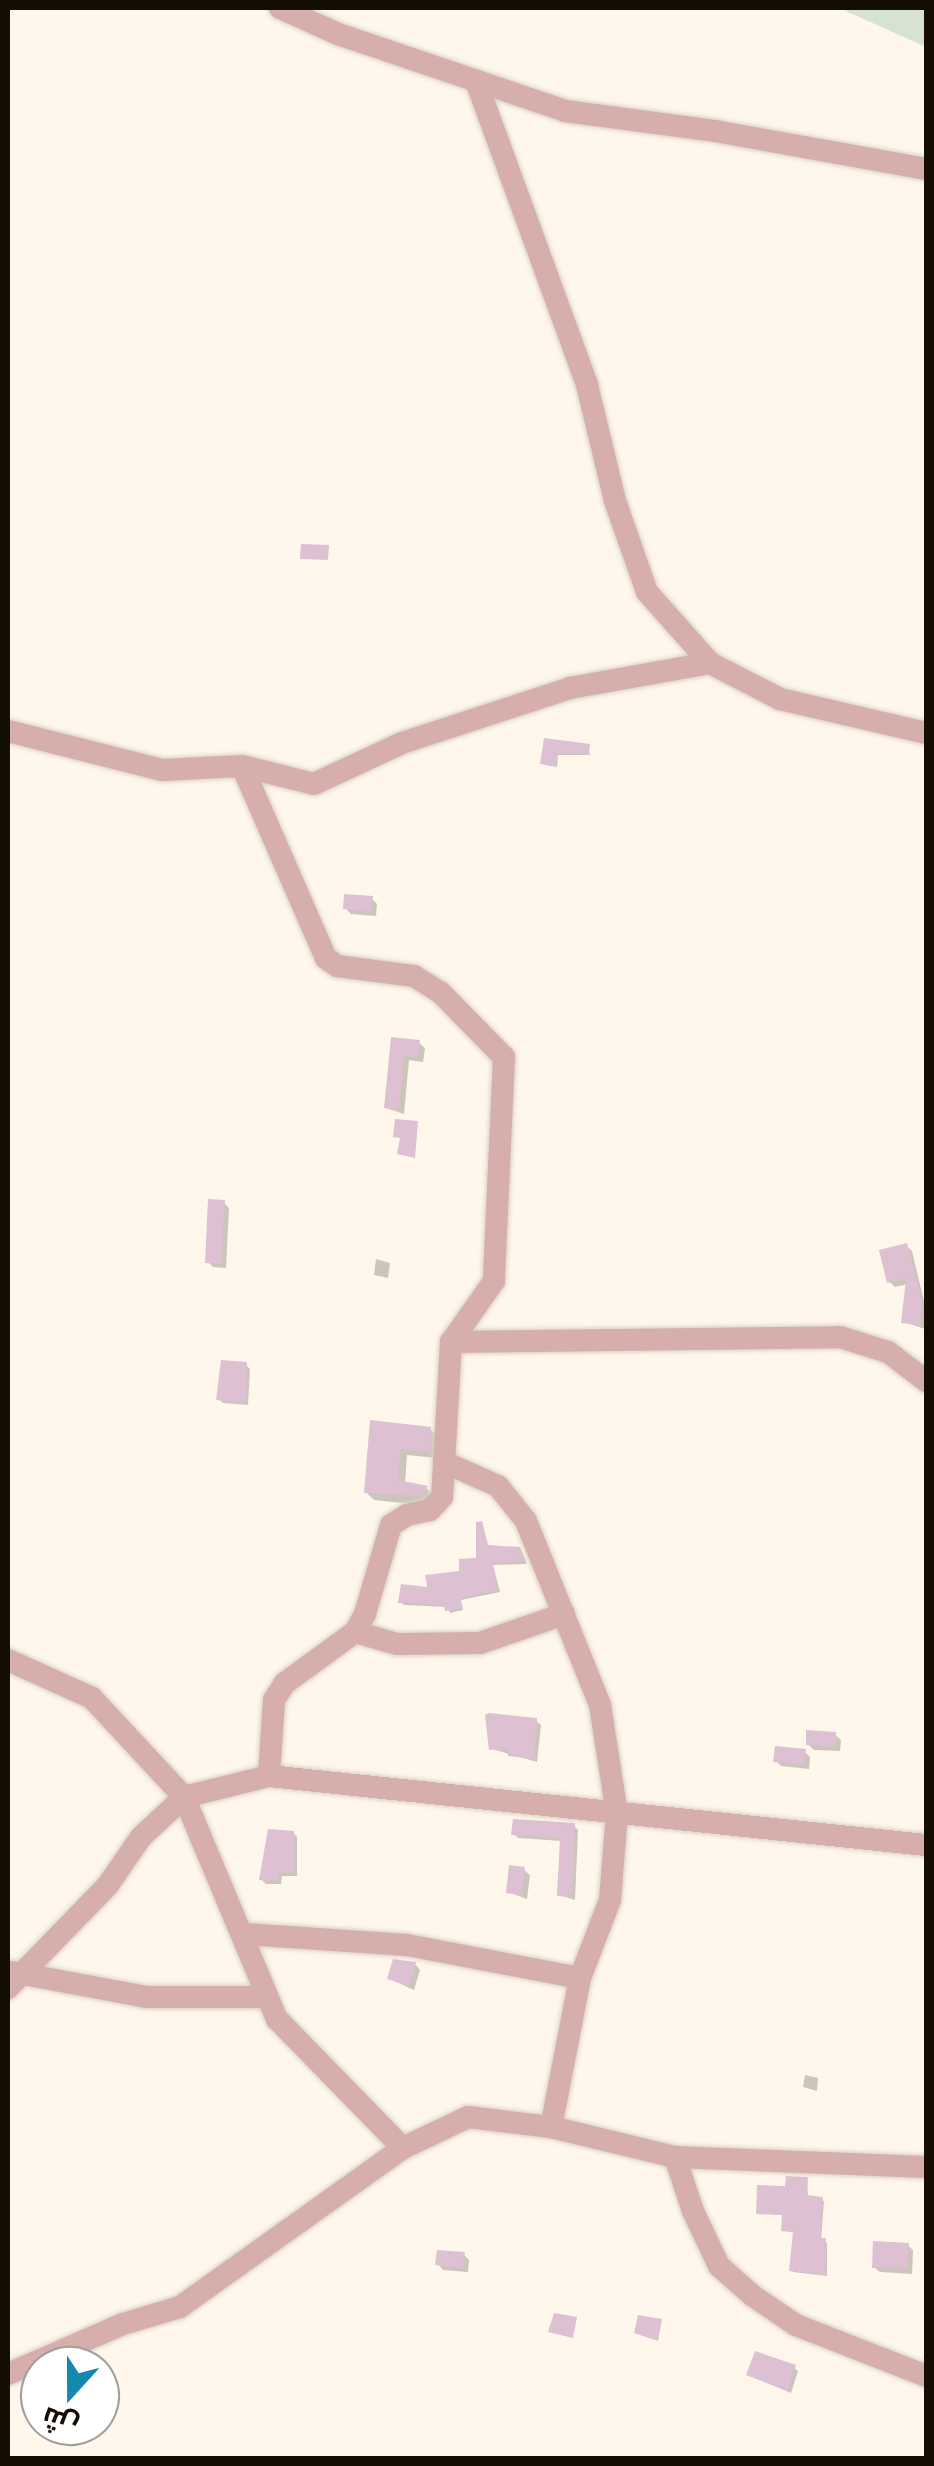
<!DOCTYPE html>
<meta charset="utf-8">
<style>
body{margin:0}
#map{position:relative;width:934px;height:2466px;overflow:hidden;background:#fff7ec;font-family:Ubuntu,Cairo,sans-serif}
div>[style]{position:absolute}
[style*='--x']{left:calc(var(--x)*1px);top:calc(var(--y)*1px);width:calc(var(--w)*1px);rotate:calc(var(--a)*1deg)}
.green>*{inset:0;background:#d7e3d2}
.shadow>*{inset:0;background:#0003}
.building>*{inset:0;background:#ddc0d2}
.roads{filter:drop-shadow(0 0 2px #dad2c7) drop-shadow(0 0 2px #dad2c7)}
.street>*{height:22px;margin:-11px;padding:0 11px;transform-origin:11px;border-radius:11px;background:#d6afac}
span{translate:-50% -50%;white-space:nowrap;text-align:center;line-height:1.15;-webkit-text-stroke:9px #fff;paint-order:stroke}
.frame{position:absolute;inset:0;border:10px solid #150e05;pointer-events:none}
.north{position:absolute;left:20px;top:2346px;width:100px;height:100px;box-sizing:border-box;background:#fff;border:2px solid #a19f9b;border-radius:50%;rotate:201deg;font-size:28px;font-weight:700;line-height:40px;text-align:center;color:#150e05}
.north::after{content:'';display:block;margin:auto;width:35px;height:45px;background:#1489ad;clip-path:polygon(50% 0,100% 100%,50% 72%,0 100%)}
</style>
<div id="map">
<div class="green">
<i style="clip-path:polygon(839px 8px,926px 8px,926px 47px)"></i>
</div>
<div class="shadow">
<i style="clip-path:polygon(546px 741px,588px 746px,590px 755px,558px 755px,557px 767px,545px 765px)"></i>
<i style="clip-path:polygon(372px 899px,377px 904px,376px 916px,351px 914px,345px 908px)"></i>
<i style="clip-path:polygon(393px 1040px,419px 1043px,425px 1048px,423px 1062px,409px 1060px,404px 1114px,386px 1108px)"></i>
<i style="clip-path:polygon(224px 1203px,229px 1208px,226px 1268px,213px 1267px,208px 1262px)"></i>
<i style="clip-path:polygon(906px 1246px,912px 1251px,926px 1309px,925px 1329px,904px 1322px,908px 1284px,895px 1287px,890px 1282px)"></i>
<i style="clip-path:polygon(376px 1259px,390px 1263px,388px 1278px,374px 1275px)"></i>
<i style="clip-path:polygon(246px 1365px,250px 1369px,248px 1405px,223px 1403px,219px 1399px)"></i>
<i style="clip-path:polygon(372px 1423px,430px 1429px,438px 1437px,436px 1458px,407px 1455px,405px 1484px,426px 1488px,434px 1496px,422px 1505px,374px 1500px,366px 1492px)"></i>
<i style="clip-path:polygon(481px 1524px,489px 1548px,519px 1550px,527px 1564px,493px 1565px,500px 1592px,461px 1600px,463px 1610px,450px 1613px,447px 1607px,404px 1605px,401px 1602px,478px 1561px)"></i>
<i style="clip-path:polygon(536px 1721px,541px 1725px,537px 1762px,492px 1749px)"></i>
<i style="clip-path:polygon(835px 1735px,841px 1740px,840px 1751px,814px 1750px,808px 1744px)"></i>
<i style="clip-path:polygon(805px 1752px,810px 1757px,809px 1769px,781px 1766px,776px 1761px)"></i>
<i style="clip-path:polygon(574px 1826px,578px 1830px,575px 1900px,559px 1895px,562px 1841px,518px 1838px,514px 1834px)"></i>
<i style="clip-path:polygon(293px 1833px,297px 1837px,297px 1876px,282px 1876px,281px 1884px,266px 1884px,262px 1880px)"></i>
<i style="clip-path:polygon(524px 1870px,530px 1875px,527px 1899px,508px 1892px)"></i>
<i style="clip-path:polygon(415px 1964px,420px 1970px,414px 1990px,390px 1979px)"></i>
<i style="clip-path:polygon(805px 2075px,818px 2078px,817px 2091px,803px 2087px)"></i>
<i style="clip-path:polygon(807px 2180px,808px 2198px,824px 2201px,821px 2241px,827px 2243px,827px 2276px,793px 2272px,795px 2233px,783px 2230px,784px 2215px,758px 2213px,788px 2188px)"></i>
<i style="clip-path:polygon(907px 2245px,913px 2250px,912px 2274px,880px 2272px,874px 2267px)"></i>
<i style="clip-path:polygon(464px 2255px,469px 2260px,468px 2272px,443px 2270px,438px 2264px)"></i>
<i style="clip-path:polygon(794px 2368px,798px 2371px,791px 2393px,749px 2375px)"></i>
</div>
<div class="building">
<i style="clip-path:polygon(301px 544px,329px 545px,328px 560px,300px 559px)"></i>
<i style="clip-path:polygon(544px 738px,590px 744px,589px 754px,557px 754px,556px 766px,540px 764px)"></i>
<i style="clip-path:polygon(344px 894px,373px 896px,372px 912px,343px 909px)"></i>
<i style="clip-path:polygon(391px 1037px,420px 1040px,418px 1058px,404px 1056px,399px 1110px,384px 1108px)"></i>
<i style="clip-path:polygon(395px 1119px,418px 1121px,415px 1158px,397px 1154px,400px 1138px,393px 1137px)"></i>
<i style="clip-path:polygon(208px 1199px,225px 1200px,221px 1264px,205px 1263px)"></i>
<i style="clip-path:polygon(907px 1243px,922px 1302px,920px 1325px,901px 1323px,906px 1279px,887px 1283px,879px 1250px)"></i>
<i style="clip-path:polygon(221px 1360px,247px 1362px,245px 1403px,216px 1400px)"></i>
<i style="clip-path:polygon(370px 1420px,431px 1427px,430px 1452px,401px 1449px,398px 1480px,428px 1486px,422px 1496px,364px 1493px)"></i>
<i style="clip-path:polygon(482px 1521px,488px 1545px,520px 1547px,526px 1561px,492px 1563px,498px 1590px,460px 1598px,462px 1608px,445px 1611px,444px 1605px,398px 1603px,401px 1584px,427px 1587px,425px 1575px,459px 1571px,459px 1559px,476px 1558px,476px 1522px)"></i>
<i style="clip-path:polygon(489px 1713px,537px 1718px,534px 1759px,508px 1756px,508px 1748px,489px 1750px,485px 1715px)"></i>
<i style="clip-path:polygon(806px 1730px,836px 1732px,836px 1747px,806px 1745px)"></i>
<i style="clip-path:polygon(775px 1746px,806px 1749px,804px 1765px,773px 1762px)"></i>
<i style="clip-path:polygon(513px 1819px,575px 1823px,572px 1897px,557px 1896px,560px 1838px,511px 1835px)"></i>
<i style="clip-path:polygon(268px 1829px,294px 1831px,294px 1872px,279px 1873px,278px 1881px,259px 1880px)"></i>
<i style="clip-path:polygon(509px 1865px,525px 1867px,522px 1895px,506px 1893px)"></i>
<i style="clip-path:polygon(393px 1959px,416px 1962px,409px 1986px,387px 1979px)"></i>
<i style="clip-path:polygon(786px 2176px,808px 2177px,807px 2195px,823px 2197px,820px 2238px,826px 2238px,825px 2275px,789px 2271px,793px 2232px,781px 2231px,782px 2215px,756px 2214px,757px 2185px,785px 2186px)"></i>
<i style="clip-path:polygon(873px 2241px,909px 2243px,907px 2269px,872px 2268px)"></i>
<i style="clip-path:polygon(437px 2250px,465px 2252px,463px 2268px,435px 2265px)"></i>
<i style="clip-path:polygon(554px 2313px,577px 2317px,573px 2338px,548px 2332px)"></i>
<i style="clip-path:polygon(638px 2315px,662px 2319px,658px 2341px,634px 2333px)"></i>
<i style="clip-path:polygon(755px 2351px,796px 2365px,787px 2391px,746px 2375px)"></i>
</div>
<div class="roads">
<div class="street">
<i style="--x:280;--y:8;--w:64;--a:24.1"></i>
<i style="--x:338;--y:34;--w:240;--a:18.7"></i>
<i style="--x:565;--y:111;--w:151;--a:7.6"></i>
<i style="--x:715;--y:131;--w:214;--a:10.2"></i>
<i style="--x:476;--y:81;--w:324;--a:69.9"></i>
<i style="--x:587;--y:385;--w:119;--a:76.4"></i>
<i style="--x:615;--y:501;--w:96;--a:70.6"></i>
<i style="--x:647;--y:592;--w:95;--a:48.4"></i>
<i style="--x:710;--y:663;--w:79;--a:27.2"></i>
<i style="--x:780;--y:699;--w:150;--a:13.1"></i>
<i style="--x:8;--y:731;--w:159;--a:14.2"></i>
<i style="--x:162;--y:770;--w:80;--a:-2.9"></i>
<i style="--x:242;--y:766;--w:74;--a:14"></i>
<i style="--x:314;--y:784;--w:97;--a:-25"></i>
<i style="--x:402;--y:743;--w:177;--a:-18.1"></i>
<i style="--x:570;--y:688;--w:142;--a:-10.1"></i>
<i style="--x:242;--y:766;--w:210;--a:66.4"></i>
<i style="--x:326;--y:958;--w:14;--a:36"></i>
<i style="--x:337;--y:966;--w:78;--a:7.4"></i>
<i style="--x:414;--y:976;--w:32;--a:32"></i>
<i style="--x:441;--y:993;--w:90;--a:45.5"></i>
<i style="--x:504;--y:1057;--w:224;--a:92.6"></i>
<i style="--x:494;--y:1281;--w:75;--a:125.2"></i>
<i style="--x:451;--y:1342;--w:155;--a:93.3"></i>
<i style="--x:442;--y:1497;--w:18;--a:133"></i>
<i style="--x:430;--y:1510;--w:24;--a:168"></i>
<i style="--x:407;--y:1515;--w:19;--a:148"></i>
<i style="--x:391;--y:1525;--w:93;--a:106.3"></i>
<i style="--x:365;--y:1614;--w:21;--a:119"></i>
<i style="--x:355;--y:1632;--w:87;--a:143.9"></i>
<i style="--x:285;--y:1683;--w:20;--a:123"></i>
<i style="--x:274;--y:1700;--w:76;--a:93.8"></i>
<i style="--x:451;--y:1342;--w:389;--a:-0.7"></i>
<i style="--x:840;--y:1337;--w:50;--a:17.4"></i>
<i style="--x:888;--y:1352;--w:48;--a:37.3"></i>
<i style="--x:444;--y:1462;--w:59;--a:24"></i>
<i style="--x:498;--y:1486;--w:45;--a:51.3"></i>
<i style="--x:526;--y:1521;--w:198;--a:68.1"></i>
<i style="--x:600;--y:1705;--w:109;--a:81.1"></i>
<i style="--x:617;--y:1813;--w:87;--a:94.6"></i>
<i style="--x:610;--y:1900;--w:84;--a:111"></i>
<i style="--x:580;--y:1978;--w:152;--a:101"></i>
<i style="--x:355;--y:1632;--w:44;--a:15.9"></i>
<i style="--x:397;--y:1644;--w:83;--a:-0.7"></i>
<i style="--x:480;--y:1643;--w:89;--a:-19"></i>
<i style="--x:8;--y:1660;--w:92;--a:24.3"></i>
<i style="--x:92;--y:1698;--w:135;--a:47.1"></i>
<i style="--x:184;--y:1797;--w:241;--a:67.3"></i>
<i style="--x:277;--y:2019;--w:180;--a:45.7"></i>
<i style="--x:403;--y:2148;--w:72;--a:-25.5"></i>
<i style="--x:468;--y:2117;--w:84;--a:6.9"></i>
<i style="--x:551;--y:2127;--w:128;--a:13.6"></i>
<i style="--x:675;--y:2157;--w:251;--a:2.3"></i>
<i style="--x:245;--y:1934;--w:162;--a:3.9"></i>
<i style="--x:407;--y:1945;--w:176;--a:10.8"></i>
<i style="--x:12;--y:1972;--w:137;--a:10.5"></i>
<i style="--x:147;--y:1997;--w:119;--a:0"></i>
<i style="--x:8;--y:1988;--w:144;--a:-45.8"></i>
<i style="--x:108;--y:1885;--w:58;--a:-55.5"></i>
<i style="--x:141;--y:1837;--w:59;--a:-42.9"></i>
<i style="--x:184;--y:1797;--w:88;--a:-13.9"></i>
<i style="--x:269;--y:1776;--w:661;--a:6"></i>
<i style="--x:675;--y:2157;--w:57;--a:71.6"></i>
<i style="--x:693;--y:2211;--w:61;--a:64.7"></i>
<i style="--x:719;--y:2266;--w:45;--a:41.4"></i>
<i style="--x:753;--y:2296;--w:52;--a:34"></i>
<i style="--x:796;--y:2325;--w:140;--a:21.4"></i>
<i style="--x:8;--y:2374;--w:125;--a:-23.5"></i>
<i style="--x:123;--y:2324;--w:59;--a:-16.6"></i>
<i style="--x:180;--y:2307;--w:274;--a:-35.5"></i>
</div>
</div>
<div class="frame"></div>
<div class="north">ش</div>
</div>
